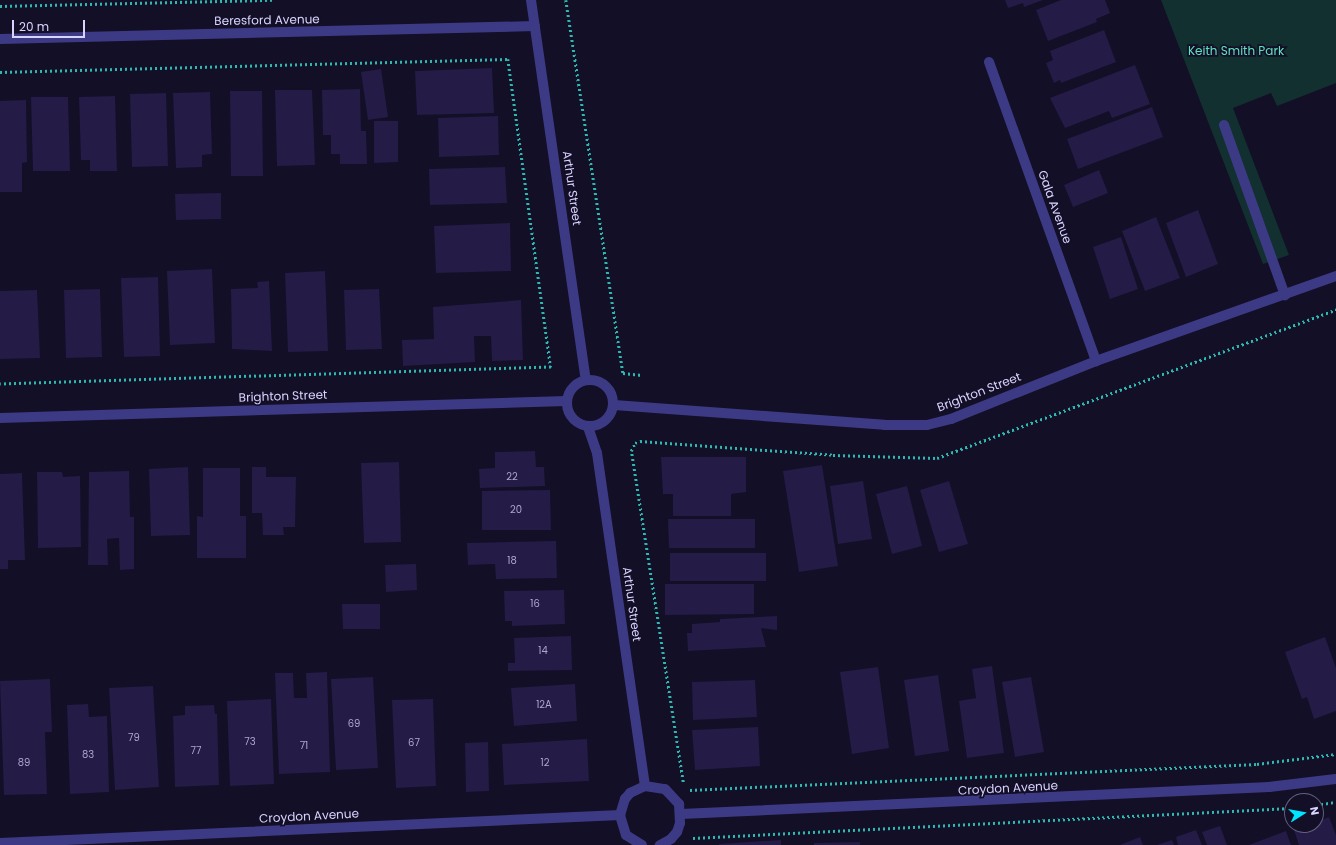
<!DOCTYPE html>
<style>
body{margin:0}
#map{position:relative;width:1336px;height:845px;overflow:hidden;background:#130f26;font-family:Poppins,sans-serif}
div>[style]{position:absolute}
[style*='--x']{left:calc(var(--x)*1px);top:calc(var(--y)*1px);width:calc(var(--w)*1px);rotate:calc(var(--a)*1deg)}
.green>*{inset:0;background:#12302f}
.building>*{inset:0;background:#241b47}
.path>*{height:2.5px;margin-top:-1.25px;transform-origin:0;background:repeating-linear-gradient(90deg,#2fb8b0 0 2px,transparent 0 5px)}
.service>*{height:10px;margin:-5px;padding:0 5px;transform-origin:5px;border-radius:5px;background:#3d3a85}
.minor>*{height:10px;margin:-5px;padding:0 5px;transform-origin:5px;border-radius:5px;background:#3d3a85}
.minor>.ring{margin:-5px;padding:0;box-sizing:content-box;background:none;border:10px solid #3d3a85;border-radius:50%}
.tertiary>*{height:10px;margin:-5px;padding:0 5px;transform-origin:5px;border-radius:5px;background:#3d3a85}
span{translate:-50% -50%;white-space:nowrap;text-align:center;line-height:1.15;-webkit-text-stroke:3.5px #130f26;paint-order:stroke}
.number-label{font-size:10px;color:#aca6d1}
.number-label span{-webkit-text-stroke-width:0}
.street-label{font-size:12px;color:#d9d4ff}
.park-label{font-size:12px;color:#5fe0c0}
.north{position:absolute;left:1284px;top:793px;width:40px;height:40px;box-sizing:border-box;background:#130f26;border:1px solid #625e7d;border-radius:50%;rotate:79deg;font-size:11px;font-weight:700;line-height:16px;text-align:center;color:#d9d4ff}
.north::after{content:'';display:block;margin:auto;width:14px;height:18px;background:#00e5ff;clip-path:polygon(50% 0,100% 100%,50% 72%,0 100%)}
.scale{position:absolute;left:12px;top:20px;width:73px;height:18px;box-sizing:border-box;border:2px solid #d9d4ff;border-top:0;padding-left:5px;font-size:12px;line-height:14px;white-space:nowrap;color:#d9d4ff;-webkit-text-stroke:3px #130f26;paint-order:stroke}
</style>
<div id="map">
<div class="green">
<i style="clip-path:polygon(1161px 0,1336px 0,1336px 83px,1277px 106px,1271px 93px,1233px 108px,1289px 255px,1263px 264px)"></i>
</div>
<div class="building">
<i style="clip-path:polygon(1005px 0,1043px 0,1024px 7px,1023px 3px,1008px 8px)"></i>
<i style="clip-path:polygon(1061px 0,1105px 0,1110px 13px,1096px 19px,1097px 22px,1048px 41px,1036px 10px)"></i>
<i style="clip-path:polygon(1104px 30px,1116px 62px,1061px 83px,1060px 80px,1054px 83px,1046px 63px,1053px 60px,1050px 51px)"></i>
<i style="clip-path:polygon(1135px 65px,1150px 104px,1112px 118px,1109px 111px,1065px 128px,1050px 98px)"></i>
<i style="clip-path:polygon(492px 68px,494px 113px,417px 115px,415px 71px)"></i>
<i style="clip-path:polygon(381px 69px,388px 117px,368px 120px,361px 72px)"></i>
<i style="clip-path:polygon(360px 89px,361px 131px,366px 131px,367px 164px,340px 164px,340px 154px,331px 154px,331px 135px,323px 135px,322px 90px)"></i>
<i style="clip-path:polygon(275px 90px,312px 90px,315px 165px,277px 166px)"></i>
<i style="clip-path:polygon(230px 91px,262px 91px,263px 176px,231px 176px)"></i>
<i style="clip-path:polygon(210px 92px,212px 154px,202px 155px,202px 167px,176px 168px,173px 93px)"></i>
<i style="clip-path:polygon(166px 93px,168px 166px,132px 167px,130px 94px)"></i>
<i style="clip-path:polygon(115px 96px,117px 171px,90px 171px,90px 160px,81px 160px,79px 97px)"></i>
<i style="clip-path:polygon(31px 97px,68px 97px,70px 171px,33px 171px)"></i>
<i style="clip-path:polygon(26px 100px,27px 162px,22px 163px,22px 192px,0 192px,0 101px)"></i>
<i style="clip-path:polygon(1152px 107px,1163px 137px,1078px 169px,1067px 139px)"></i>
<i style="clip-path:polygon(498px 116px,499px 155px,439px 157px,438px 118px)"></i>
<i style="clip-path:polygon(374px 121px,398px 121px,398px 162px,374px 163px)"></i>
<i style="clip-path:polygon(505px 167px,507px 203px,430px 205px,429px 169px)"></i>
<i style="clip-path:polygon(1099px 170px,1108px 193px,1073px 207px,1064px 185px)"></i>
<i style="clip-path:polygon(221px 193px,221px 219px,176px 220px,175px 194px)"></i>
<i style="clip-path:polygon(1198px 210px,1218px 264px,1186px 277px,1166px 223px)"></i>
<i style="clip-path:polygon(1156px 217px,1180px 278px,1145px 291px,1122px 231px)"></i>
<i style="clip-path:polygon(510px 223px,511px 271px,436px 273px,434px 226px)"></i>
<i style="clip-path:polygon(1121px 237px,1138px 289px,1110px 299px,1093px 247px)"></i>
<i style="clip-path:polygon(212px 269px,215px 343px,170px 345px,167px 271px)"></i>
<i style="clip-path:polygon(325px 271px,328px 351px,288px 352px,285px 273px)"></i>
<i style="clip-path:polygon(158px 277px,160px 356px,124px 357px,121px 278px)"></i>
<i style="clip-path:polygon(269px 281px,272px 351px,232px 349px,231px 289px,258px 288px,257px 282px)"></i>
<i style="clip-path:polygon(100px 289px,102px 357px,66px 358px,64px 290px)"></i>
<i style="clip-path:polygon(379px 289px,382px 349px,346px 350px,344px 290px)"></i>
<i style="clip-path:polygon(37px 290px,40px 358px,0 359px,0 291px)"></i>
<i style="clip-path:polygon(521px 300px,523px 360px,492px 361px,491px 336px,474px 336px,475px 362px,403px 366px,402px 340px,434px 339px,433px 307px)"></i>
<i style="clip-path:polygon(535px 451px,536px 467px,544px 467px,545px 486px,480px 488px,479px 469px,495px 468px,495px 452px)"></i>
<i style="clip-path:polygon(661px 457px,746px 457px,746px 492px,731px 494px,731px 516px,673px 516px,673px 494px,663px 494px)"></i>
<i style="clip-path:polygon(399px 462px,401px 542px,364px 543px,361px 463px)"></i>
<i style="clip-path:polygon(822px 465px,838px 566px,799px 572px,783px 471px)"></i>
<i style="clip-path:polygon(188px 467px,190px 535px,151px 536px,149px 469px)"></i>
<i style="clip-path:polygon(252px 467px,266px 467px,266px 477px,296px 477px,295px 527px,283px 527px,284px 535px,263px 535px,262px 513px,252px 513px)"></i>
<i style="clip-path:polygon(203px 468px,240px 468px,240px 516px,246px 516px,246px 558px,197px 558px,197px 516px,203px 517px)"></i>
<i style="clip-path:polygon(129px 471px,130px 517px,134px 517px,134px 569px,120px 570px,119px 538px,107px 539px,108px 565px,88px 565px,89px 472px)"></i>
<i style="clip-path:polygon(37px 472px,62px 472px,63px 477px,80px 476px,81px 547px,38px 548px)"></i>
<i style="clip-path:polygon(22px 473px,25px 560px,8px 560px,8px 569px,0 569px,0 474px)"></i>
<i style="clip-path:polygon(863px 481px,872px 539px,838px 544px,830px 486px)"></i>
<i style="clip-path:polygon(949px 481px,968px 544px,939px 552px,920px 490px)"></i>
<i style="clip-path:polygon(907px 486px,922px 546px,892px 554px,876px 494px)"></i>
<i style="clip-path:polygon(550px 490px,551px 530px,482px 530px,482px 491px)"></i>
<i style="clip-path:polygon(668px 519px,755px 519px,755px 548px,669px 548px)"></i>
<i style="clip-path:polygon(556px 541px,557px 578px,496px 579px,495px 564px,468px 565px,467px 543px)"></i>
<i style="clip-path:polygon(670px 553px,766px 553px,766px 581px,670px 581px)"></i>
<i style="clip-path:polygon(416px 564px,417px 590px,386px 592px,385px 565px)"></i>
<i style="clip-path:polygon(665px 584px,754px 584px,754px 614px,665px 615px)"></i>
<i style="clip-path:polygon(564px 590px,565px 624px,512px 626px,512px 621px,505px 621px,504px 591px)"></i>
<i style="clip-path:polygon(342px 604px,380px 604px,380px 629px,343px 629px)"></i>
<i style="clip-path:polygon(777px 616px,777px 630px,761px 628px,766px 647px,688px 651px,687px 633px,692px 633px,692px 624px,720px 622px,720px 619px)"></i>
<i style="clip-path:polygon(571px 636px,572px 670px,508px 671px,508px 663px,515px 663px,514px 638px)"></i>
<i style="clip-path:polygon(1325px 637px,1336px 668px,1336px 711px,1314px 719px,1307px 697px,1302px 699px,1285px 652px)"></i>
<i style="clip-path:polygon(992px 666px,1004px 753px,967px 758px,959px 701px,976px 698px,972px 669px)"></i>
<i style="clip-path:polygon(878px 667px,889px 748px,852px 754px,840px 672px)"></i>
<i style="clip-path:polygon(327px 672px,330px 772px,279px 774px,275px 673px,293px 673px,294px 698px,307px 698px,306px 673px)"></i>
<i style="clip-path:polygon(938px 675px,949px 751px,915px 756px,904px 680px)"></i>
<i style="clip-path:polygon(373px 677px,378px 768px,336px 770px,331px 679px)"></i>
<i style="clip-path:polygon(1031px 677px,1044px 752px,1015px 757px,1002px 682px)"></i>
<i style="clip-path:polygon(50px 679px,52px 732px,45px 732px,47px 794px,4px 795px,0 681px)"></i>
<i style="clip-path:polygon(755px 680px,757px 717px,693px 720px,692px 682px)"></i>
<i style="clip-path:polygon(575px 684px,577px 721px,514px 726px,511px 688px)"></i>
<i style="clip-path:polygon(153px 686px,159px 787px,115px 790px,109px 688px)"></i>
<i style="clip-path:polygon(271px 699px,274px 784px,230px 786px,227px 701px)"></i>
<i style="clip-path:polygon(433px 699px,436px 786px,396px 788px,392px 700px)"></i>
<i style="clip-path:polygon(88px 704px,89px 717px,107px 716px,109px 792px,70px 794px,67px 705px)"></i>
<i style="clip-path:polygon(214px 705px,215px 714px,217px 714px,219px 785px,175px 787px,173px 716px,185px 715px,185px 706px)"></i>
<i style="clip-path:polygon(758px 727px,760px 766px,695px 770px,692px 730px)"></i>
<i style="clip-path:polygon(587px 739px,589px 781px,504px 785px,502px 744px)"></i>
<i style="clip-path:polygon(488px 742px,489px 791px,466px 792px,465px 743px)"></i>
<i style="clip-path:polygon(1329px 817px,1336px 835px,1336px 845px,1299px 845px,1294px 830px,1316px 825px,1316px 822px)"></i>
<i style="clip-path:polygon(1220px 826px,1227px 845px,1207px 845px,1202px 832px)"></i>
<i style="clip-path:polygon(1196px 830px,1202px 845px,1178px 845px,1176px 837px)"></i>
<i style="clip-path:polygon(1286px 831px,1291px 845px,1249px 845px)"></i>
<i style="clip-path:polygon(1140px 837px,1143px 845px,1120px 845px)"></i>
<i style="clip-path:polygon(781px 840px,781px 845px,719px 845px,719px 844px)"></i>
<i style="clip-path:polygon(1172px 840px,1174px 845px,1157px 845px)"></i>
<i style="clip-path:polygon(860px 842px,860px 845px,814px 845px,814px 843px)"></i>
</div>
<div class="path">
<i style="--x:566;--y:0;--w:377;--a:81.3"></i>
<i style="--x:623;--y:373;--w:19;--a:6"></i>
<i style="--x:0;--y:6;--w:273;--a:-1.3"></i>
<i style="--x:0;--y:72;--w:508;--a:-1.47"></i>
<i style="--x:508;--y:59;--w:311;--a:82.1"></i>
<i style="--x:551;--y:367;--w:551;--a:178.23"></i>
<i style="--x:683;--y:782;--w:335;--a:-98.9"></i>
<i style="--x:631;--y:451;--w:9;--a:-63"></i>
<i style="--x:635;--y:443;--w:5;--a:-22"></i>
<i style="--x:640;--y:441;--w:194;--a:4.1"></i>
<i style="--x:833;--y:455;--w:104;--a:1.7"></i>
<i style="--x:937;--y:458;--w:426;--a:-20.4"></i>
<i style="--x:690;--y:790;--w:568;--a:-2.63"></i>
<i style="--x:1257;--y:764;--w:80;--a:-7.2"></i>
<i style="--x:1316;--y:805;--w:20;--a:-9"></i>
<i style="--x:693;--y:838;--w:600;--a:-2.87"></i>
</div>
<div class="service">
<i style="--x:1224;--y:125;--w:181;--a:70.3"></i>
</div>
<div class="minor">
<i style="--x:531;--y:0;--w:384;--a:81.8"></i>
<i style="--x:0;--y:39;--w:535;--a:-1.39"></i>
<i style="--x:989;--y:62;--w:318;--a:70.3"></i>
<i class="ring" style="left:567px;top:380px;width:36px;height:36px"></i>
<i style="--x:614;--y:405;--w:271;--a:4.2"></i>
<i style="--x:884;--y:425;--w:43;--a:0"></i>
<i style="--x:927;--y:425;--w:25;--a:-14"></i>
<i style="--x:951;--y:419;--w:156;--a:-21.8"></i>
<i style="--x:1096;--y:361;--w:255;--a:-19.5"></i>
<i style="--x:0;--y:418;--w:567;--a:-1.72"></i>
<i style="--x:588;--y:427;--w:28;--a:71"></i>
<i style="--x:597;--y:453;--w:336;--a:81.8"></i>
</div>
<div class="tertiary">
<i style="--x:681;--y:814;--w:589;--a:-2.63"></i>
<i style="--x:1269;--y:787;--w:67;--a:-6.8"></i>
<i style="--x:0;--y:843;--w:621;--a:-2.59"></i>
<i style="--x:642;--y:845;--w:19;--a:-148"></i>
<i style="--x:626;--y:835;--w:21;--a:-107"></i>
<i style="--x:620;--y:815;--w:17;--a:-73"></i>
<i style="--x:625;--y:799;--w:8;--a:-50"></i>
<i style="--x:630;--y:793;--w:17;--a:-25"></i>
<i style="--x:645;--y:786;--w:20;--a:9"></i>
<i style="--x:665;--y:789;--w:21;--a:47"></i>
<i style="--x:679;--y:804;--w:19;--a:87"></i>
<i style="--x:680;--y:823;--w:9;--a:108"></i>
<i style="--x:677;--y:832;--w:9;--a:131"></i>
<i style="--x:671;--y:839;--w:13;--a:151"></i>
</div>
<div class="number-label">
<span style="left:512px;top:477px">22</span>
<span style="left:516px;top:510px">20</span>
<span style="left:512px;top:561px">18</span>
<span style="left:535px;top:604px">16</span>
<span style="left:543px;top:651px">14</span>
<span style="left:544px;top:705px">12A</span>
<span style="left:354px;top:724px">69</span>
<span style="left:134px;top:738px">79</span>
<span style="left:250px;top:742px">73</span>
<span style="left:414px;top:743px">67</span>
<span style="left:304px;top:746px">71</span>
<span style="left:196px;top:751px">77</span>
<span style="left:88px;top:755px">83</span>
<span style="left:24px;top:763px">89</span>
<span style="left:545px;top:763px">12</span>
</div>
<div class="street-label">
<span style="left:267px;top:20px;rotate:-1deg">Beresford Avenue</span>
<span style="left:572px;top:188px;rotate:82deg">Arthur Street</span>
<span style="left:1055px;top:207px;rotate:70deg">Gala Avenue</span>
<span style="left:979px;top:392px;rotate:-21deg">Brighton Street</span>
<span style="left:283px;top:396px;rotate:-2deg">Brighton Street</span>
<span style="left:632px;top:604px;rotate:82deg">Arthur Street</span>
<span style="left:1008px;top:788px;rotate:-3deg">Croydon Avenue</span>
<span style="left:309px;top:816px;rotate:-3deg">Croydon Avenue</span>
</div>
<div class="park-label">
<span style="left:1236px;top:51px">Keith Smith Park</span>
</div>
<div class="north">N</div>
<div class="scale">20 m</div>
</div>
